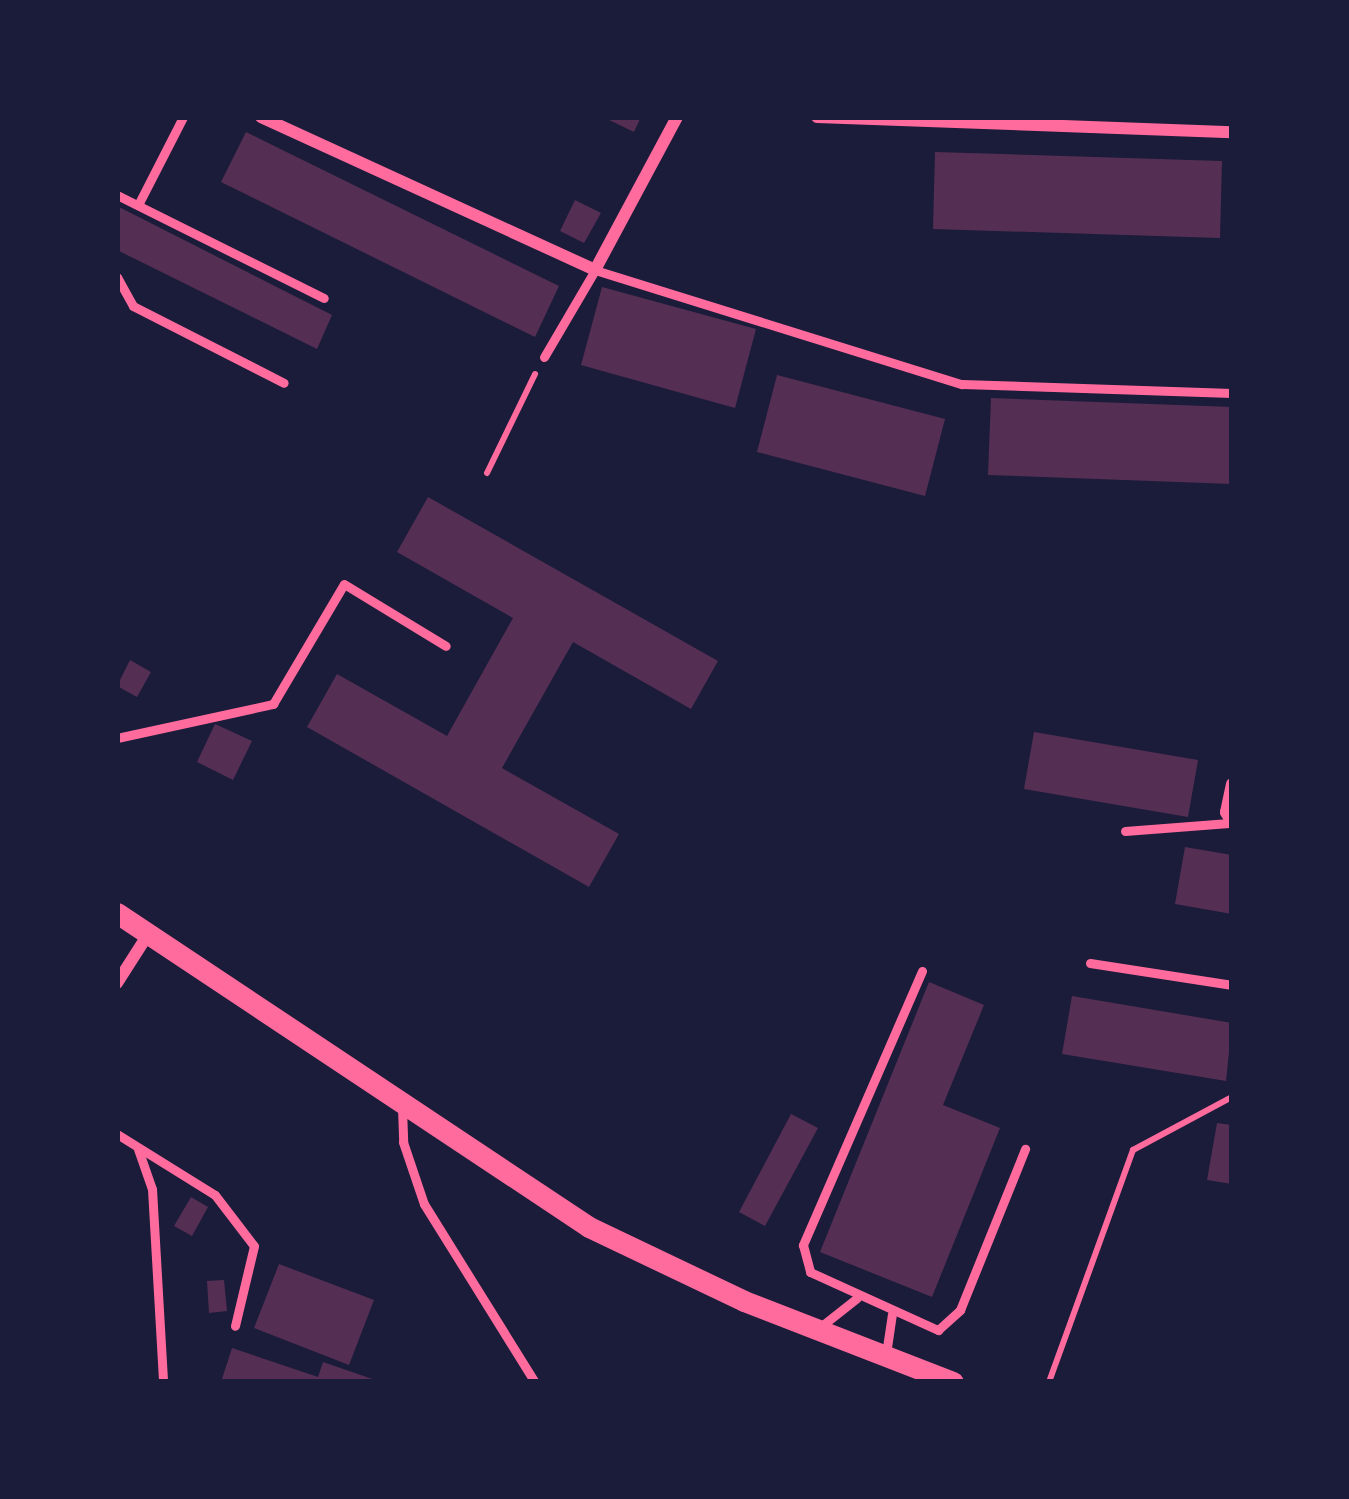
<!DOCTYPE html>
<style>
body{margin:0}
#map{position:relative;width:1349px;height:1499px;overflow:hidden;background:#1b1b3a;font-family:Manrope,sans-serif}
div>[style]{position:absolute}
.building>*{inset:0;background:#542f53}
.path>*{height:6px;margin:-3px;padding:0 3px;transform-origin:3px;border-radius:3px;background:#ff6b9d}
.service>*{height:9px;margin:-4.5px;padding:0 4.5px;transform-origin:4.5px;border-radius:4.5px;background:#ff6b9d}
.minor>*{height:12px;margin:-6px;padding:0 6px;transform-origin:6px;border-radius:6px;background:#ff6b9d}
.tertiary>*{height:21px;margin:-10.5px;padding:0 10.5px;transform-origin:10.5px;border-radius:10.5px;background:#ff6b9d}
span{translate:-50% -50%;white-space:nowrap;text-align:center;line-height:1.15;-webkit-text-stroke:12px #1b1b3a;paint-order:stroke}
.frame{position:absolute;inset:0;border:120px solid #1b1b3a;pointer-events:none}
</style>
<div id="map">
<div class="building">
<i style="clip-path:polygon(603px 117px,641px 117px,634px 132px)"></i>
<i style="clip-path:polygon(246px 132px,559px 286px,535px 337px,221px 182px)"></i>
<i style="clip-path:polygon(935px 152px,1222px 161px,1220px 238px,933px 229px)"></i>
<i style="clip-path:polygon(575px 200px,601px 213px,584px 243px,560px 231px)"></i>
<i style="clip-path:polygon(117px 206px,332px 315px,317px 349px,117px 250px)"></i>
<i style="clip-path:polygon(602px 287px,756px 329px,735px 408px,581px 365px)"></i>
<i style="clip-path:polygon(777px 375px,945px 419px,925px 496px,757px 452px)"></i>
<i style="clip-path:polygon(991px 398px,1232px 407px,1232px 484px,988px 475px)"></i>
<i style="clip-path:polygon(428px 497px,718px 661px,691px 709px,573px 642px,502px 768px,619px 834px,589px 887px,307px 727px,337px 674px,447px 736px,513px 618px,397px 552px)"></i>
<i style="clip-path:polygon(130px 660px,151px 672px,137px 697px,117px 686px)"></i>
<i style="clip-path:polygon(215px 724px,252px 741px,233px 780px,197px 762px)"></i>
<i style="clip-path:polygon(1034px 732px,1198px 760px,1188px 817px,1024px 789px)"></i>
<i style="clip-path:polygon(1185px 847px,1232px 855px,1232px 914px,1175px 904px)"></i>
<i style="clip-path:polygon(929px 982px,984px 1005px,943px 1105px,1000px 1128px,932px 1297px,820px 1252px)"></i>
<i style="clip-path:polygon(1072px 996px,1232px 1023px,1226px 1081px,1062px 1054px)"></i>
<i style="clip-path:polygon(791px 1114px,818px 1128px,765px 1226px,739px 1212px)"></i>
<i style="clip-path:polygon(1217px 1123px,1232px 1125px,1232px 1184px,1207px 1180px)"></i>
<i style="clip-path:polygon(191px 1197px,208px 1207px,192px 1236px,174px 1226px)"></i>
<i style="clip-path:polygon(279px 1264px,374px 1300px,349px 1365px,254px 1328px)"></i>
<i style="clip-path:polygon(224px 1280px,227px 1311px,209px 1313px,207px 1281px)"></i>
<i style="clip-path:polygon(232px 1348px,318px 1377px,323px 1362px,381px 1382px,221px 1382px)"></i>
</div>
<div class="path">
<i style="left:487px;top:473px;width:110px;rotate:-64.1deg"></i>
<i style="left:1049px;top:1382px;width:247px;rotate:-70.1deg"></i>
<i style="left:1133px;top:1150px;width:112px;rotate:-28.2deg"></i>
</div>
<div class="service">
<i style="left:117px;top:195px;width:231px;rotate:26.5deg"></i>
<i style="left:138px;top:205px;width:99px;rotate:-62.9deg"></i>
<i style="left:117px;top:277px;width:33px;rotate:61deg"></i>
<i style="left:133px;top:306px;width:169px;rotate:27deg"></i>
<i style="left:544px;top:357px;width:101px;rotate:-59.6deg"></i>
<i style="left:595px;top:270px;width:384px;rotate:17.3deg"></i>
<i style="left:962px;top:384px;width:270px;rotate:1.9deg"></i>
<i style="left:117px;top:738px;width:160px;rotate:-12.3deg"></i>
<i style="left:273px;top:704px;width:139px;rotate:-59.4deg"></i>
<i style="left:344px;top:584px;width:119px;rotate:31.3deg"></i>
<i style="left:1125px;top:831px;width:104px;rotate:-4.4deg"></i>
<i style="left:1090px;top:963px;width:144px;rotate:8.8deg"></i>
<i style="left:922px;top:971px;width:299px;rotate:113.5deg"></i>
<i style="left:803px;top:1245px;width:28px;rotate:75deg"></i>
<i style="left:810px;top:1272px;width:141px;rotate:24.4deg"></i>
<i style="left:938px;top:1330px;width:30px;rotate:-42deg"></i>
<i style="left:960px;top:1310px;width:174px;rotate:-68deg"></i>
<i style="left:402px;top:1107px;width:35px;rotate:88deg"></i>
<i style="left:403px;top:1142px;width:65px;rotate:71.3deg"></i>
<i style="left:424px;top:1204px;width:210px;rotate:58.1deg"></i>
<i style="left:117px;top:1134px;width:115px;rotate:31.9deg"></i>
<i style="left:215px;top:1195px;width:64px;rotate:52.6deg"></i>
<i style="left:254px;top:1246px;width:82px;rotate:103.4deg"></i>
<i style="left:138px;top:1149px;width:42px;rotate:70.7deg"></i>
<i style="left:152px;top:1189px;width:193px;rotate:86.7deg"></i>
<i style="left:819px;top:1328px;width:48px;rotate:-38.3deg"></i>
<i style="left:886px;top:1354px;width:40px;rotate:-81.5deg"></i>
</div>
<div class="minor">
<i style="left:261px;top:117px;width:367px;rotate:24.6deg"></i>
<i style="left:595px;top:270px;width:174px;rotate:-61.8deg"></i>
<i style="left:817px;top:117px;width:415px;rotate:2.1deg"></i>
<i style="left:1232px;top:784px;width:29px;rotate:102deg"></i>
<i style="left:1226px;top:812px;width:13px;rotate:61deg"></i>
<i style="left:117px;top:983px;width:59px;rotate:-57.4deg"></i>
</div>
<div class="tertiary">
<i style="left:117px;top:913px;width:567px;rotate:33.63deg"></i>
<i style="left:589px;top:1227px;width:172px;rotate:25.5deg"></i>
<i style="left:744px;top:1301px;width:224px;rotate:21.2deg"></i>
</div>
<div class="frame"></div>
</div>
